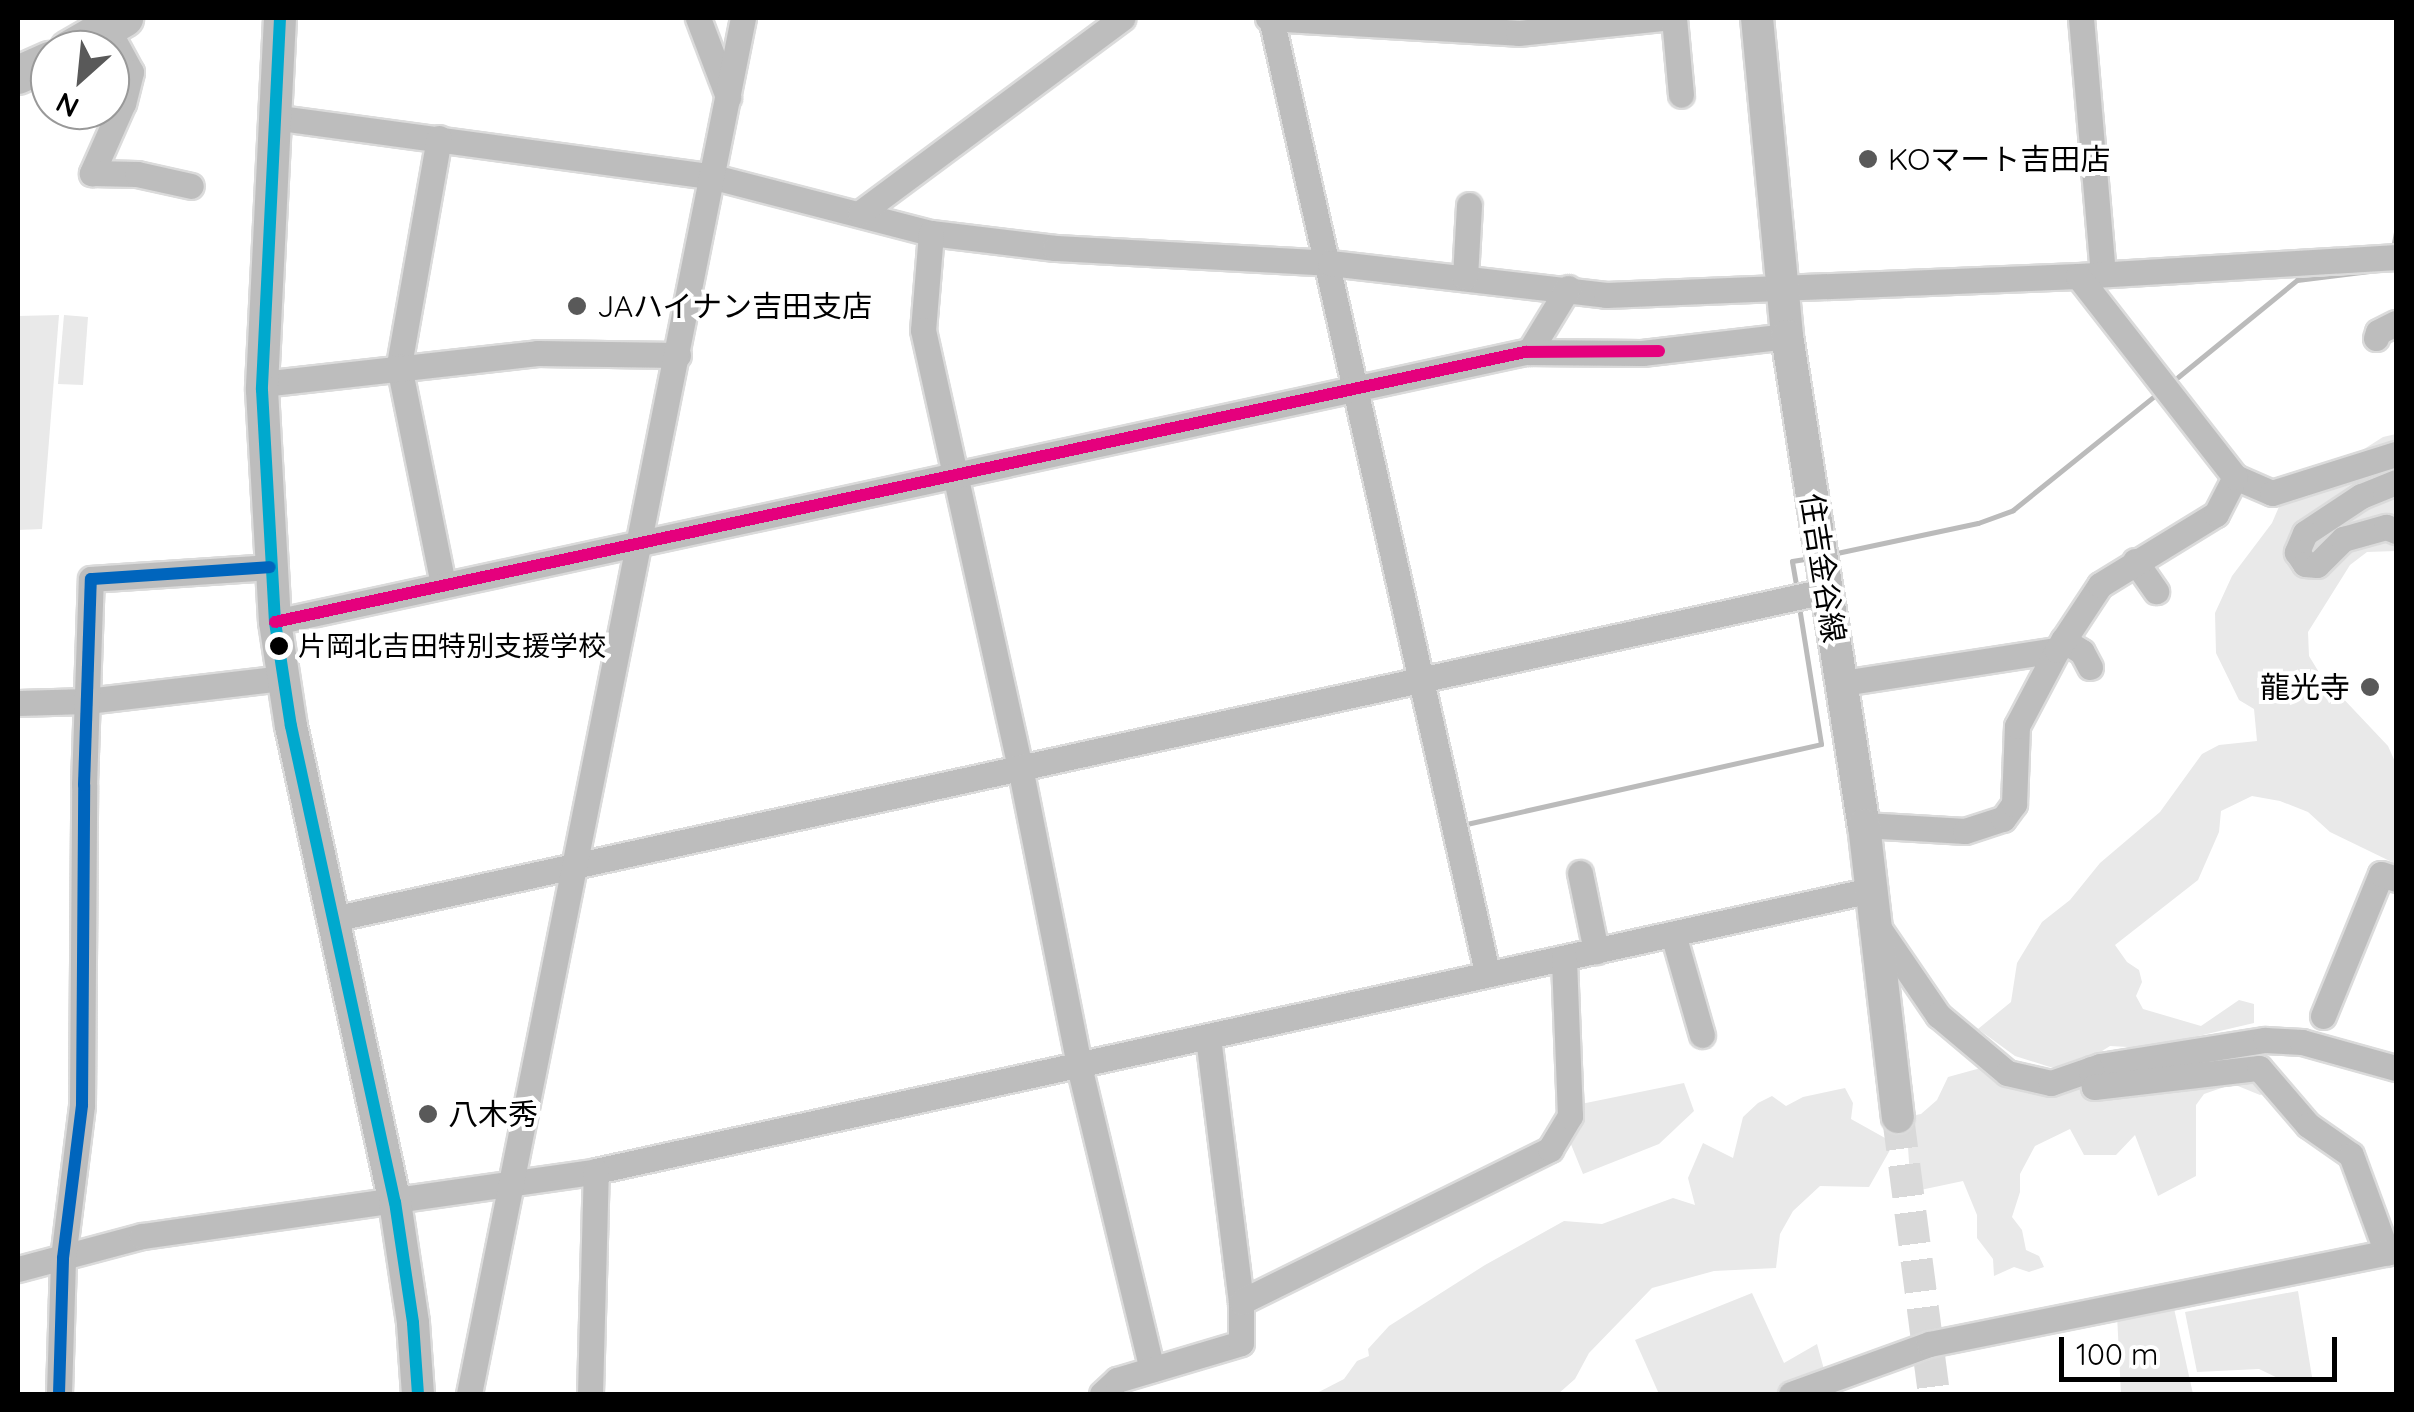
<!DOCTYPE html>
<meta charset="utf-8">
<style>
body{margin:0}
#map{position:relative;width:2414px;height:1412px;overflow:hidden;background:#fff;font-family:Quicksand,"Noto Sans JP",sans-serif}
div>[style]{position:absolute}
.green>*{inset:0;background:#e9e9e9}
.stream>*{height:5px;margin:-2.5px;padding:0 2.5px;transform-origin:2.5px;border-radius:2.5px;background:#bbb}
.major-tunnel>*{height:32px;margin-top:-16px;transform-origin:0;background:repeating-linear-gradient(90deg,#d9d9d9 0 32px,transparent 0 48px)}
.roads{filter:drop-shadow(2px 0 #dbdbdb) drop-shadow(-2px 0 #dbdbdb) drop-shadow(0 2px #dbdbdb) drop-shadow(0 -2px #dbdbdb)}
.minor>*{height:25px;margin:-12.5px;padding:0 12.5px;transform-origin:12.5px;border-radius:12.5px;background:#bdbdbd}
.major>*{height:32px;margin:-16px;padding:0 16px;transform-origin:16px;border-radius:16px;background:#bdbdbd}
.highway>*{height:38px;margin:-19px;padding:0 19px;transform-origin:19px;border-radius:19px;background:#bdbdbd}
.bus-1>*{height:12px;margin:-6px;padding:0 6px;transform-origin:6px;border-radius:6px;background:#00a9ce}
.bus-2>*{height:12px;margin:-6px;padding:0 6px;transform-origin:6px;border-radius:6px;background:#e5007d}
.bus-3>*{height:12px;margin:-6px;padding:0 6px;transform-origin:6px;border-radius:6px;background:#0065bd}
.dots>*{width:28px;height:28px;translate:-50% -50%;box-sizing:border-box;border:5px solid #fff;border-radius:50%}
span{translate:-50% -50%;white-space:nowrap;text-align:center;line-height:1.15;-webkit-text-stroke:8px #fff;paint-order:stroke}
.bus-label{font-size:28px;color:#000}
.left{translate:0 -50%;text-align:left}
.poi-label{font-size:30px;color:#000}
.right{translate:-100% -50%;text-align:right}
.street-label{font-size:30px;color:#000}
.frame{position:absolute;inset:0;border:20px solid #000;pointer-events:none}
.north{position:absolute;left:30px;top:30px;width:100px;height:100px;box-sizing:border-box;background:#fff;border:2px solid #999;border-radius:50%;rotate:207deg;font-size:28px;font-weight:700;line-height:40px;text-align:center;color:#000}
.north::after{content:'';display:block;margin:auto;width:35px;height:45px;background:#595959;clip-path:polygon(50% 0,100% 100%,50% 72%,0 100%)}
.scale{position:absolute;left:2059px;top:1337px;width:278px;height:45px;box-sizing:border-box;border:5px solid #000;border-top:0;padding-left:12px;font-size:30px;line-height:35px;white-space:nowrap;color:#000;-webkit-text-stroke:8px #fff;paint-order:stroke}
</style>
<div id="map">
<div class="green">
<i style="clip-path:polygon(59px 315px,42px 529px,18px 530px,18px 316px)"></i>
<i style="clip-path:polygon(64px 315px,88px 317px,83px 385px,58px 384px)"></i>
<i style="clip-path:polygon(2396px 434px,2396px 551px,2367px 552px,2350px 565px,2308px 632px,2309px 656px,2320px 674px,2388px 746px,2396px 764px,2396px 864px,2330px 832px,2308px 812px,2280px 801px,2252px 796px,2221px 811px,2219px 832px,2198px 880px,2115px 945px,2127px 962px,2139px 970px,2142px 982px,2136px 996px,2143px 1009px,2201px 1026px,2239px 1000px,2254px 1004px,2254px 1023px,2147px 1048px,2110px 1046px,2078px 1066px,2050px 1067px,2015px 1056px,1978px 1029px,2011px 1002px,2017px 963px,2042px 922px,2070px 900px,2100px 863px,2160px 812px,2202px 754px,2219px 745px,2257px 741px,2254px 709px,2239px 700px,2216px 653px,2215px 613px,2232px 576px,2272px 523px,2281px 502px,2383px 437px)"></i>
<i style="clip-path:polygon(1999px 1063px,2031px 1072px,2255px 1080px,2271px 1092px,2260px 1095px,2233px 1084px,2204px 1094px,2196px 1105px,2196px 1176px,2158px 1196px,2135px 1135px,2116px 1155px,2084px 1155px,2070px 1129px,2035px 1146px,2020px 1174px,2020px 1192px,2012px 1217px,2022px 1230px,2026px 1250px,2039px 1256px,2044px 1267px,2029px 1272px,2014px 1267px,1994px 1276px,1993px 1259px,1977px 1238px,1977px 1215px,1963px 1181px,1911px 1192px,1906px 1117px,1921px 1114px,1937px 1100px,1948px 1077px)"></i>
<i style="clip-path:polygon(1684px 1083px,1694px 1111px,1659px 1144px,1583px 1174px,1570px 1142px,1576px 1105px)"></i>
<i style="clip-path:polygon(1845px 1088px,1853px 1103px,1851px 1119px,1894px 1143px,1869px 1187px,1820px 1186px,1793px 1211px,1780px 1234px,1776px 1268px,1714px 1271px,1652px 1288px,1589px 1353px,1575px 1379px,1558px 1394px,1315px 1394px,1344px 1379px,1357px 1361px,1369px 1356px,1368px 1349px,1389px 1326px,1485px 1265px,1564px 1221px,1602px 1224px,1673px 1198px,1695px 1205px,1688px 1178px,1703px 1143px,1733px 1158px,1743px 1117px,1758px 1103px,1772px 1096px,1786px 1106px,1803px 1097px)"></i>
<i style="clip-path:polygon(2298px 1291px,2312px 1377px,2282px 1380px,2259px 1369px,2197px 1372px,2185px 1312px)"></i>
<i style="clip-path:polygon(1752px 1293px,1784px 1363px,1817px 1344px,1825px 1373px,1777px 1394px,1659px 1394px,1635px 1340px)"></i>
<i style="clip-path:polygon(2173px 1304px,2193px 1394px,2121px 1394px,2117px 1315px)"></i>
</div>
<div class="stream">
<i style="left:2393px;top:249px;width:17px;rotate:-80deg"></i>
<i style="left:2178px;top:377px;width:154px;rotate:-39.2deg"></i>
<i style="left:2297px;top:280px;width:83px;rotate:-7deg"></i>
<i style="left:1832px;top:554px;width:149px;rotate:-12deg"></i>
<i style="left:1978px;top:523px;width:37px;rotate:-20deg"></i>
<i style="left:2013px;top:510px;width:185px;rotate:-38.9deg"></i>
<i style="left:1797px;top:590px;width:29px;rotate:-100deg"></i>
<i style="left:1792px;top:561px;width:19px;rotate:-9deg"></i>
<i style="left:1462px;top:825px;width:368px;rotate:-12.7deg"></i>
<i style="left:1821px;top:744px;width:140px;rotate:-99.1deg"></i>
</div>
<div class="major-tunnel">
<i style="left:1898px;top:1117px;width:279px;rotate:82.6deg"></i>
</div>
<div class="roads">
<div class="minor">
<i style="left:698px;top:18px;width:85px;rotate:69.2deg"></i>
<i style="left:1268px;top:18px;width:250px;rotate:3.4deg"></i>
<i style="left:1518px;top:33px;width:145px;rotate:-5.9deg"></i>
<i style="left:1271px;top:18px;width:978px;rotate:77.24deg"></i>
<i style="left:1674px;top:18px;width:77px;rotate:84.8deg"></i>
<i style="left:2081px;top:18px;width:257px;rotate:85.1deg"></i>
<i style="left:107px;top:28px;width:50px;rotate:61.4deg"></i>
<i style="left:131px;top:72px;width:32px;rotate:104deg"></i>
<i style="left:123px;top:103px;width:77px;rotate:113.9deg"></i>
<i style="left:92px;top:173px;width:45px;rotate:1.3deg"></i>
<i style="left:137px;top:174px;width:55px;rotate:12.5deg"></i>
<i style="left:273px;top:117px;width:441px;rotate:7.7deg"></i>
<i style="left:710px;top:176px;width:228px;rotate:14.5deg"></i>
<i style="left:931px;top:233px;width:125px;rotate:6.9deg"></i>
<i style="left:1055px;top:248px;width:275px;rotate:3.1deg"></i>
<i style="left:1330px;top:263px;width:278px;rotate:6.6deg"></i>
<i style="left:1606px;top:295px;width:472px;rotate:-2.3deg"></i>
<i style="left:2078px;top:276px;width:319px;rotate:-3.4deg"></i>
<i style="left:439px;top:138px;width:231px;rotate:100deg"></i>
<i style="left:399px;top:366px;width:223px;rotate:78.6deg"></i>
<i style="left:860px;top:213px;width:327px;rotate:-36.6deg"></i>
<i style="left:931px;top:233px;width:97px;rotate:94.7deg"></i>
<i style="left:923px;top:330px;width:448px;rotate:77.5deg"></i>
<i style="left:1020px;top:767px;width:305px;rotate:78.8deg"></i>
<i style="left:1079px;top:1066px;width:312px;rotate:76.5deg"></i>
<i style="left:1465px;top:277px;width:72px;rotate:-86.8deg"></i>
<i style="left:2376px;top:338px;width:6px;rotate:-72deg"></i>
<i style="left:2378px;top:332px;width:20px;rotate:-27deg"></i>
<i style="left:1529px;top:352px;width:75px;rotate:-58.6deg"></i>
<i style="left:262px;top:384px;width:277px;rotate:-6.4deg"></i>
<i style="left:537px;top:353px;width:141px;rotate:0.8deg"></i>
<i style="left:2235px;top:477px;width:40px;rotate:23.4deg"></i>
<i style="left:2272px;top:493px;width:130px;rotate:-17.5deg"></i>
<i style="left:2396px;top:482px;width:38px;rotate:158deg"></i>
<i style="left:2361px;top:496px;width:67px;rotate:146.5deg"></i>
<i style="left:2305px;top:533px;width:21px;rotate:113deg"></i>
<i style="left:2297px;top:552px;width:14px;rotate:56deg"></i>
<i style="left:2305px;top:564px;width:12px;rotate:5deg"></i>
<i style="left:2317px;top:565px;width:37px;rotate:-45deg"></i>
<i style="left:2343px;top:539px;width:45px;rotate:-15.6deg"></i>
<i style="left:2386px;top:527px;width:11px;rotate:22deg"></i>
<i style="left:2135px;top:561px;width:37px;rotate:55deg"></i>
<i style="left:275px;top:622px;width:1279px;rotate:-12.19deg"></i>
<i style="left:1525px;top:352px;width:117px;rotate:0.5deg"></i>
<i style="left:1642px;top:353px;width:146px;rotate:-6.7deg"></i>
<i style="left:2063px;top:640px;width:22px;rotate:32deg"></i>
<i style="left:2082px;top:652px;width:17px;rotate:62deg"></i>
<i style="left:1843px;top:683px;width:217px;rotate:-8.8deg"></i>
<i style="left:18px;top:703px;width:69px;rotate:-1.7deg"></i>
<i style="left:87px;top:701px;width:198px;rotate:-6.7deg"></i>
<i style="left:1864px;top:825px;width:101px;rotate:3.4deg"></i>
<i style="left:1965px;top:831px;width:40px;rotate:-18deg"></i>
<i style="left:2003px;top:819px;width:19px;rotate:-54deg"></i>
<i style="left:2014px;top:804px;width:78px;rotate:-87.8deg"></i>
<i style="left:2017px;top:726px;width:86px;rotate:-62.2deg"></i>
<i style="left:2057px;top:650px;width:78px;rotate:-56.5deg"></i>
<i style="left:2100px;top:585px;width:136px;rotate:-31.5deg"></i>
<i style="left:2216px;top:514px;width:42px;rotate:-62.8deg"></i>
<i style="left:2235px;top:477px;width:255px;rotate:-128deg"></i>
<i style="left:1580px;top:873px;width:80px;rotate:78.4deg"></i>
<i style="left:333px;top:919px;width:1528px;rotate:-12.4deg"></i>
<i style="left:1878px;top:927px;width:107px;rotate:55.7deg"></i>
<i style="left:1938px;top:1015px;width:90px;rotate:40deg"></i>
<i style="left:2007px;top:1073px;width:45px;rotate:12.8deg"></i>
<i style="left:2051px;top:1083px;width:52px;rotate:-19.1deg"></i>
<i style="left:2100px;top:1066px;width:167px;rotate:-9deg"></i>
<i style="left:2265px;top:1040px;width:37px;rotate:3deg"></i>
<i style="left:2302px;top:1042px;width:98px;rotate:15.5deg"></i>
<i style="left:1673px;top:934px;width:105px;rotate:74deg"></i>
<i style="left:2323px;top:1016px;width:153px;rotate:-67.8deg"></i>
<i style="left:2381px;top:874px;width:16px;rotate:18deg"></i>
<i style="left:1208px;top:1037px;width:267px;rotate:82.9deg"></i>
<i style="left:2091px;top:1069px;width:18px;rotate:81deg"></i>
<i style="left:2094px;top:1087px;width:166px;rotate:-6.6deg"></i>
<i style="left:2259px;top:1068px;width:75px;rotate:49.3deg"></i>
<i style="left:2308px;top:1125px;width:52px;rotate:34.9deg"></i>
<i style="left:2351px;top:1155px;width:104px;rotate:69.8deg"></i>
<i style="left:18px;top:1269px;width:128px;rotate:-14.9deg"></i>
<i style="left:142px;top:1236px;width:459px;rotate:-8.1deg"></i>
<i style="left:596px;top:1171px;width:1306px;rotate:-12.43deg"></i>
<i style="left:59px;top:1394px;width:136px;rotate:-88.3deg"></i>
<i style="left:63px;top:1258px;width:154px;rotate:-82.9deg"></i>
<i style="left:82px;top:1105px;width:320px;rotate:-89.6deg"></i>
<i style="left:84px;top:785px;width:206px;rotate:-88.1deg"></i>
<i style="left:91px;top:579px;width:179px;rotate:-3.8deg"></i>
<i style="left:469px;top:1394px;width:1403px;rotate:-78.74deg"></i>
<i style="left:590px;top:1394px;width:223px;rotate:-88.5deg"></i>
<i style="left:1102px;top:1394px;width:21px;rotate:-43deg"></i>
<i style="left:1117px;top:1380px;width:129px;rotate:-16.6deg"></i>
<i style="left:1241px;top:1343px;width:41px;rotate:-90deg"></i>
<i style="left:1241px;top:1302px;width:345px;rotate:-26.3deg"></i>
<i style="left:1550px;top:1149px;width:39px;rotate:-59deg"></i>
<i style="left:1570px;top:1116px;width:158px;rotate:-92.2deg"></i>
<i style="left:1791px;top:1394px;width:147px;rotate:-19.9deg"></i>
<i style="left:1929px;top:1344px;width:476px;rotate:-11.3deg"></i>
</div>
<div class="major">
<i style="left:280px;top:18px;width:372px;rotate:92.8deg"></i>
<i style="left:262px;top:390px;width:232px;rotate:86.8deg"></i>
<i style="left:275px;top:622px;width:105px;rotate:81.3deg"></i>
<i style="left:291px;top:726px;width:487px;rotate:77.7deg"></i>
<i style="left:395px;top:1202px;width:122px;rotate:81.5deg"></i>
<i style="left:413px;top:1323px;width:71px;rotate:86deg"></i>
<i style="left:1757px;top:18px;width:319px;rotate:84.6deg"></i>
<i style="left:1787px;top:336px;width:495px;rotate:81.1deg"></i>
<i style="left:1864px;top:825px;width:294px;rotate:83.4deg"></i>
</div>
<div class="highway">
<i style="left:69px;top:50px;width:64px;rotate:-30.2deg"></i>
<i style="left:18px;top:75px;width:35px;rotate:-24deg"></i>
</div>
</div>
<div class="bus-1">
<i style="left:280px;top:18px;width:372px;rotate:92.8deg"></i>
<i style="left:262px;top:390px;width:232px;rotate:86.8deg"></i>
<i style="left:275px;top:622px;width:105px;rotate:81.3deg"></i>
<i style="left:291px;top:726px;width:487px;rotate:77.7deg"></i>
<i style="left:395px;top:1202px;width:122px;rotate:81.5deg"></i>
<i style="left:413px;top:1323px;width:71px;rotate:86deg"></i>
</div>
<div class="bus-2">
<i style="left:275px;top:622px;width:1279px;rotate:-12.19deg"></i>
<i style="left:1525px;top:352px;width:134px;rotate:-0.4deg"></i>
</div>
<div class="bus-3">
<i style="left:59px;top:1394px;width:136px;rotate:-88.3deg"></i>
<i style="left:63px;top:1258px;width:154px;rotate:-82.9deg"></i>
<i style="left:82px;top:1105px;width:320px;rotate:-89.6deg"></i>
<i style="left:84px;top:785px;width:206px;rotate:-88.1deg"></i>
<i style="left:91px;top:579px;width:179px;rotate:-3.8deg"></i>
</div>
<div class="dots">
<i style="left:1868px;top:159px;background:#595959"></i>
<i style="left:577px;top:306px;background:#595959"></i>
<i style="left:279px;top:646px;background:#000"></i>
<i style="left:2370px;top:687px;background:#595959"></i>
<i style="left:428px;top:1114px;background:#595959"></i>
</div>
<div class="bus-label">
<span class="left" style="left:298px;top:646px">片岡北吉田特別支援学校</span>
</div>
<div class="poi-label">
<span class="left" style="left:1888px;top:159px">KOマート吉田店</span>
<span class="left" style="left:597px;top:306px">JAハイナン吉田支店</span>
<span class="right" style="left:2350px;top:687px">龍光寺</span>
<span class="left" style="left:448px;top:1114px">八木秀</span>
</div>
<div class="street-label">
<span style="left:1823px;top:568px;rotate:81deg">住吉金谷線</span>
</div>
<div class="frame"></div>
<div class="north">N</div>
<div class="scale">100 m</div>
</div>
